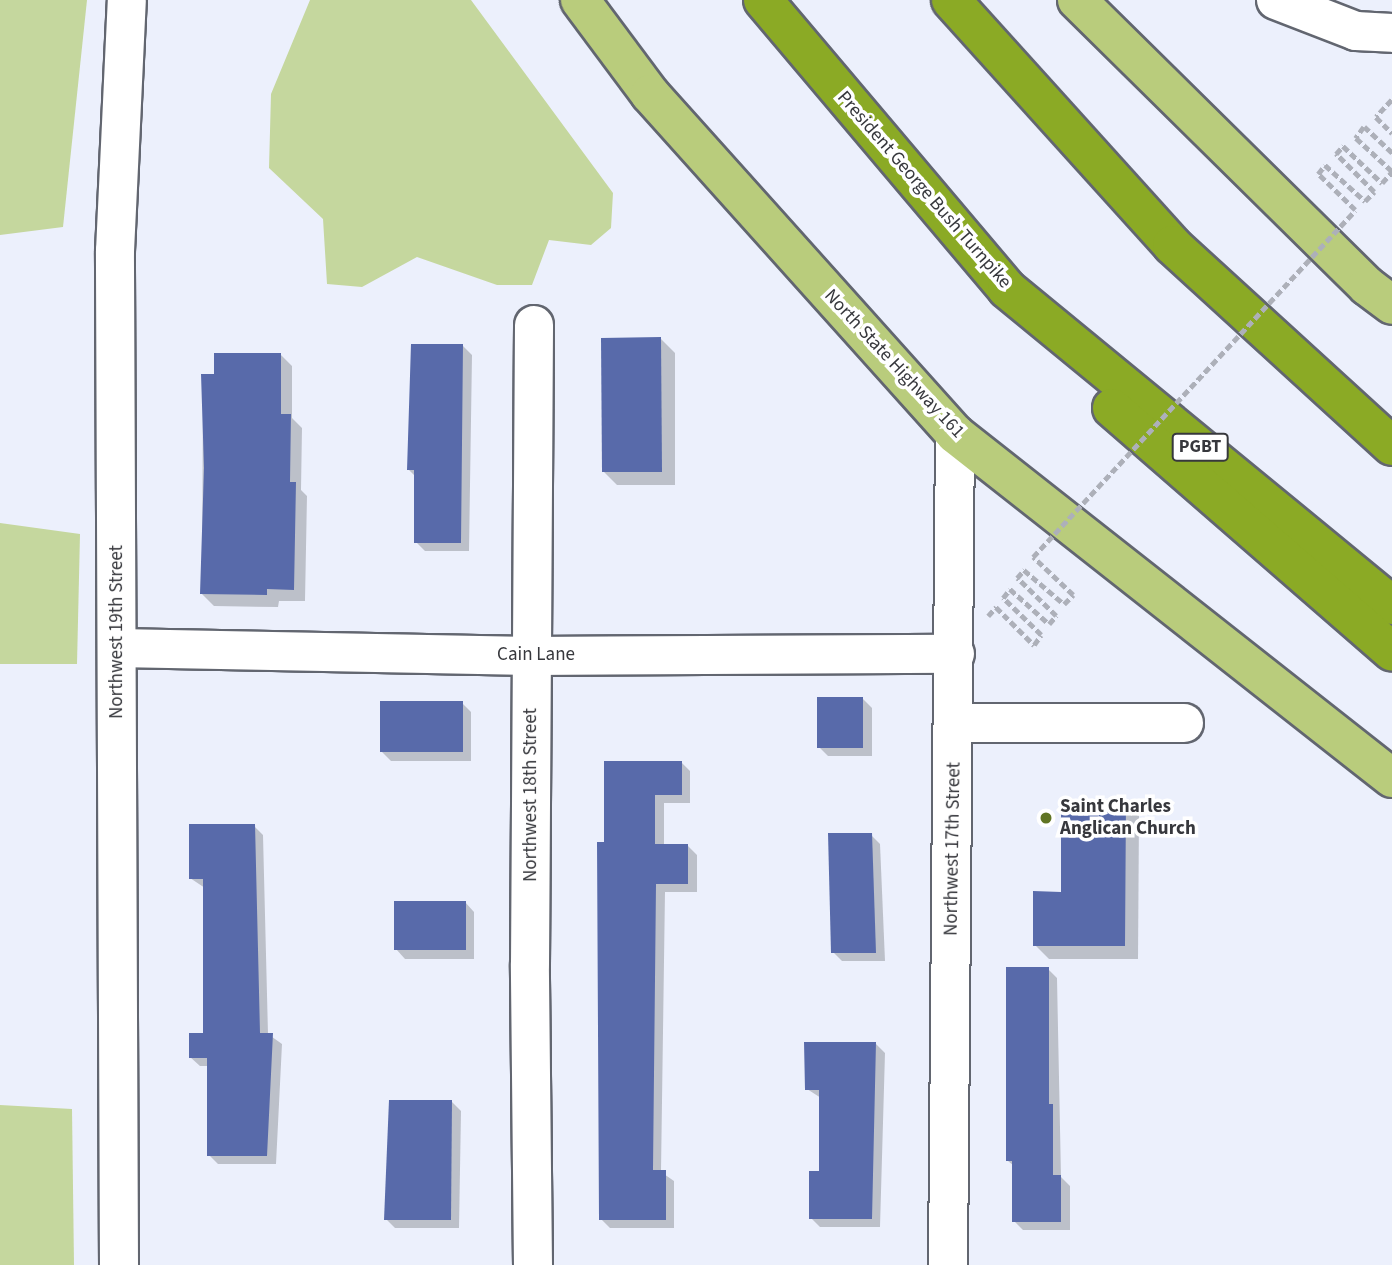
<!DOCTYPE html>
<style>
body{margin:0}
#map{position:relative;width:1392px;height:1265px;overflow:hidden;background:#ecf0fc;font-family:"Source Sans 3",sans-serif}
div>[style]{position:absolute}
.green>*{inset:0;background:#c5d79e}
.shadow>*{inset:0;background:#0003}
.building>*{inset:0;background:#586aaa}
.path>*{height:4.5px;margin-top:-2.25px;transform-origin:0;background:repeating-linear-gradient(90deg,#adb0b9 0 7px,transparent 0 10.5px)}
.roads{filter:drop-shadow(2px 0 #626670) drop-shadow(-2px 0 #626670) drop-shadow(0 2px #626670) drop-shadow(0 -2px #626670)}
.minor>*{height:38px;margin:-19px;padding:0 19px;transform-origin:19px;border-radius:19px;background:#fff}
.major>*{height:38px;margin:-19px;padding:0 19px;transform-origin:19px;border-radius:19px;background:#b9cc7c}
.highway>*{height:38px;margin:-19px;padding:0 19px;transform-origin:19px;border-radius:19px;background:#8baa25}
.path-bridge>*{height:4.5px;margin-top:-2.25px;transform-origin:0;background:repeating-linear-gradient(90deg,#adb0b9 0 7px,transparent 0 10.5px)}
.dots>*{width:19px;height:19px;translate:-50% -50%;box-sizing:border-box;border:4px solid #fff;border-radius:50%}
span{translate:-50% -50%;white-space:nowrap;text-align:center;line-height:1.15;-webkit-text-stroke:7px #fff;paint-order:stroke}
.shield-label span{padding:2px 5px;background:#fff;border:2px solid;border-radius:5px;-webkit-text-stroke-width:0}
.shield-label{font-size:18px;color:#37383d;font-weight:700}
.street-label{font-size:19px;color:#37383d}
.poi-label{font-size:19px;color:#37383d;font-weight:700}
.left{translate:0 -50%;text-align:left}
</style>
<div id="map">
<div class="green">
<i style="clip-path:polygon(0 0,87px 0,63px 227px,0 235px)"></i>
<i style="clip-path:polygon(310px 0,471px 0,613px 193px,611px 228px,591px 245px,549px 240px,532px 285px,497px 285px,417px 257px,362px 287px,327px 284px,323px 219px,269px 168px,271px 94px)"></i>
<i style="clip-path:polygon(0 523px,80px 534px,77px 664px,0 664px)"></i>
<i style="clip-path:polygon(0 1105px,72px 1109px,74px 1265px,0 1265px)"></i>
</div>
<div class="shadow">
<i style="clip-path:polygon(661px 339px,675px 353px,675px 485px,617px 485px,603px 471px)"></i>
<i style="clip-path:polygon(463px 346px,472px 355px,469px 551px,425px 551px,416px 542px,416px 477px,409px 470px)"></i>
<i style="clip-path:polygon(280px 354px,292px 366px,292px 418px,302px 428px,301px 490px,307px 496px,305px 601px,279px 601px,278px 607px,214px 606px,202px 594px,203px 376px,216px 376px)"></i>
<i style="clip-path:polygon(863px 699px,872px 708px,872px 756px,828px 756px,819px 747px)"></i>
<i style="clip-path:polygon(462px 703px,471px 712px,471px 761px,391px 761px,382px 752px)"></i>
<i style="clip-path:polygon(681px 762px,690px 771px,690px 803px,664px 803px,664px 846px,688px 846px,697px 855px,697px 892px,665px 892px,661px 1172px,674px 1181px,674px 1228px,610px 1228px,601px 1219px,606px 844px)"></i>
<i style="clip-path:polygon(1125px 801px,1139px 815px,1138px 959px,1049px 959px,1035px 945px,1063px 893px)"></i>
<i style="clip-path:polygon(254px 826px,263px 835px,268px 1034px,282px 1044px,276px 1164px,218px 1164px,209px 1155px,209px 1066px,200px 1066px,190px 1057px,205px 1034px,205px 888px,190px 878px)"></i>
<i style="clip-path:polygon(871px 835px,880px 844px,885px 961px,842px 961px,833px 952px)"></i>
<i style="clip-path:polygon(465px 902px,474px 912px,474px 959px,405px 959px,396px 949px)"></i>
<i style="clip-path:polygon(1048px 969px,1057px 978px,1061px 1177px,1070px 1186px,1070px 1230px,1023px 1230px,1014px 1221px,1014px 1166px,1008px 1161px)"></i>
<i style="clip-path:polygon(875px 1043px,885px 1053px,880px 1227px,820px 1227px,811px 1218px,821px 1173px,821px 1098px,807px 1089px)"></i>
<i style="clip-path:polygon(452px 1102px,461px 1111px,459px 1228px,395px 1228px,386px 1219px)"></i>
</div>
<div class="building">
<i style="clip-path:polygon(661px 337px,662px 472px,602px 472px,601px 338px)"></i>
<i style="clip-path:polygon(411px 344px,463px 344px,461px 543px,414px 543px,414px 470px,407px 470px)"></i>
<i style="clip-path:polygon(214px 353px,281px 353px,281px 414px,291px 414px,290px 482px,296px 482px,294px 590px,267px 589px,267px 595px,200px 594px,204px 468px,201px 374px,214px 374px)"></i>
<i style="clip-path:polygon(817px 697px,863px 697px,863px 748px,817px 748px)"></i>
<i style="clip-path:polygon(380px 701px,463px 701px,463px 752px,380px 752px)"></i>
<i style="clip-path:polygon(604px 761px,682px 761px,682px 795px,655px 795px,655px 844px,688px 844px,688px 884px,656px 884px,653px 1170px,666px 1170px,666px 1220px,599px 1220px,597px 842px,604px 842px)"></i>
<i style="clip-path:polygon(1061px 799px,1126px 799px,1125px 946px,1033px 946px,1033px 891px,1061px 892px)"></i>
<i style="clip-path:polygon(189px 824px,255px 824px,260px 1033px,273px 1033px,267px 1156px,207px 1156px,207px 1058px,189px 1058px,189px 1033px,203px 1033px,203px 879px,189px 879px)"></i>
<i style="clip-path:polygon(828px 833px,872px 833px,876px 953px,831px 953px)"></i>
<i style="clip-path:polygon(394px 901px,466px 901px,466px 950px,394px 950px)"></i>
<i style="clip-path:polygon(1006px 967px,1049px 967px,1049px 1104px,1053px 1104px,1053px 1175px,1061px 1175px,1061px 1222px,1012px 1222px,1012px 1161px,1006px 1161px)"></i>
<i style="clip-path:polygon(804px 1042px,876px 1042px,872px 1219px,809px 1219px,809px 1171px,819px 1171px,819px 1090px,805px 1090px)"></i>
<i style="clip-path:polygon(389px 1100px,452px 1100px,451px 1220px,384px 1220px)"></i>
</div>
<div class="path">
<i style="left:1392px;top:100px;width:23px;rotate:133deg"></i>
<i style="left:1376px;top:117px;width:23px;rotate:45deg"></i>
<i style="left:1392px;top:153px;width:38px;rotate:-137deg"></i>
<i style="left:1364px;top:127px;width:14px;rotate:126deg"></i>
<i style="left:1356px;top:138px;width:49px;rotate:42.5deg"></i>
<i style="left:1355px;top:210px;width:52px;rotate:-135.8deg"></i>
<i style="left:1318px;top:174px;width:11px;rotate:-52deg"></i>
<i style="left:1325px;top:165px;width:54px;rotate:42deg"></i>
<i style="left:1365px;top:201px;width:13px;rotate:-45deg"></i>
<i style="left:1374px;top:192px;width:54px;rotate:-135deg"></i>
<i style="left:1336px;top:154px;width:11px;rotate:-49deg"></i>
<i style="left:1343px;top:146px;width:54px;rotate:43.5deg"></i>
<i style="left:1382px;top:183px;width:15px;rotate:-48deg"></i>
<i style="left:988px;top:616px;width:12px;rotate:-48deg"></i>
<i style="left:996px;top:607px;width:54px;rotate:45deg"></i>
<i style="left:1034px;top:645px;width:12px;rotate:-55deg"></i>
<i style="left:1041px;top:635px;width:53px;rotate:-135.8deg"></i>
<i style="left:1003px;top:598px;width:11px;rotate:-52deg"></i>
<i style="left:1010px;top:589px;width:52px;rotate:41.9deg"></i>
<i style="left:1049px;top:624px;width:11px;rotate:-49deg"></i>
<i style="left:1056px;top:616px;width:54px;rotate:-135.7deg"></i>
<i style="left:1017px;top:578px;width:11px;rotate:-49deg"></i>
<i style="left:1024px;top:570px;width:52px;rotate:40.4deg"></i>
<i style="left:1064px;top:604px;width:13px;rotate:-45deg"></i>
<i style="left:1073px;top:595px;width:55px;rotate:-136.5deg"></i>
</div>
<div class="roads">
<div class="minor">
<i style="left:1276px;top:0;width:86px;rotate:21.2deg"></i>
<i style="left:1356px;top:31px;width:36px;rotate:3deg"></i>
<i style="left:117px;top:648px;width:414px;rotate:1.1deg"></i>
<i style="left:531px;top:656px;width:424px;rotate:-0.3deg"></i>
<i style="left:954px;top:723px;width:230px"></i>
<i style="left:119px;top:1265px;width:1014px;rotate:-90.23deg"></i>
<i style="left:115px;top:251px;width:251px;rotate:-87.3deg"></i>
<i style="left:533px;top:1265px;width:301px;rotate:-90.6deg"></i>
<i style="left:530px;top:964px;width:639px;rotate:-89.64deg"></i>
<i style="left:948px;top:1265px;width:831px;rotate:-89.52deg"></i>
</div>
<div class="major">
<i style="left:580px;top:0;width:117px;rotate:53.3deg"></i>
<i style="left:650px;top:94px;width:457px;rotate:48.1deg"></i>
<i style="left:955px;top:434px;width:556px;rotate:38.21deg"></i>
<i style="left:1077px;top:0;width:407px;rotate:44.6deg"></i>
<i style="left:1367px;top:286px;width:31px;rotate:37deg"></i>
</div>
<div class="highway">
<i style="left:763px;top:0;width:378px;rotate:49.8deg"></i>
<i style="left:1007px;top:289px;width:498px;rotate:39.4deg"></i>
<i style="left:951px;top:0;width:330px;rotate:47.9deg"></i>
<i style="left:1172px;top:245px;width:298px;rotate:42.4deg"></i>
<i style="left:1112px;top:408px;width:371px;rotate:41deg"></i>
</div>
</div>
<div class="path-bridge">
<i style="left:1033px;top:557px;width:473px;rotate:-47.1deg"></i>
</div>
<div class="dots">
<i style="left:1046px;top:818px;background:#607423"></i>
</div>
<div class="shield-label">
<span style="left:1200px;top:447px">PGBT</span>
</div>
<div class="street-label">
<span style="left:924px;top:190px;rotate:49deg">President George Bush Turnpike</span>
<span style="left:894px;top:364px;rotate:47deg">North State Highway 161</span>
<span style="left:117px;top:632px;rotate:-90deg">Northwest 19th Street</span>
<span style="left:536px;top:655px">Cain Lane</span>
<span style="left:531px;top:795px;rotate:-90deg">Northwest 18th Street</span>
<span style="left:953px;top:849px;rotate:-89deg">Northwest 17th Street</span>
</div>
<div class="poi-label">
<span class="left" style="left:1060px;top:818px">Saint Charles<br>Anglican Church</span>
</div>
</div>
